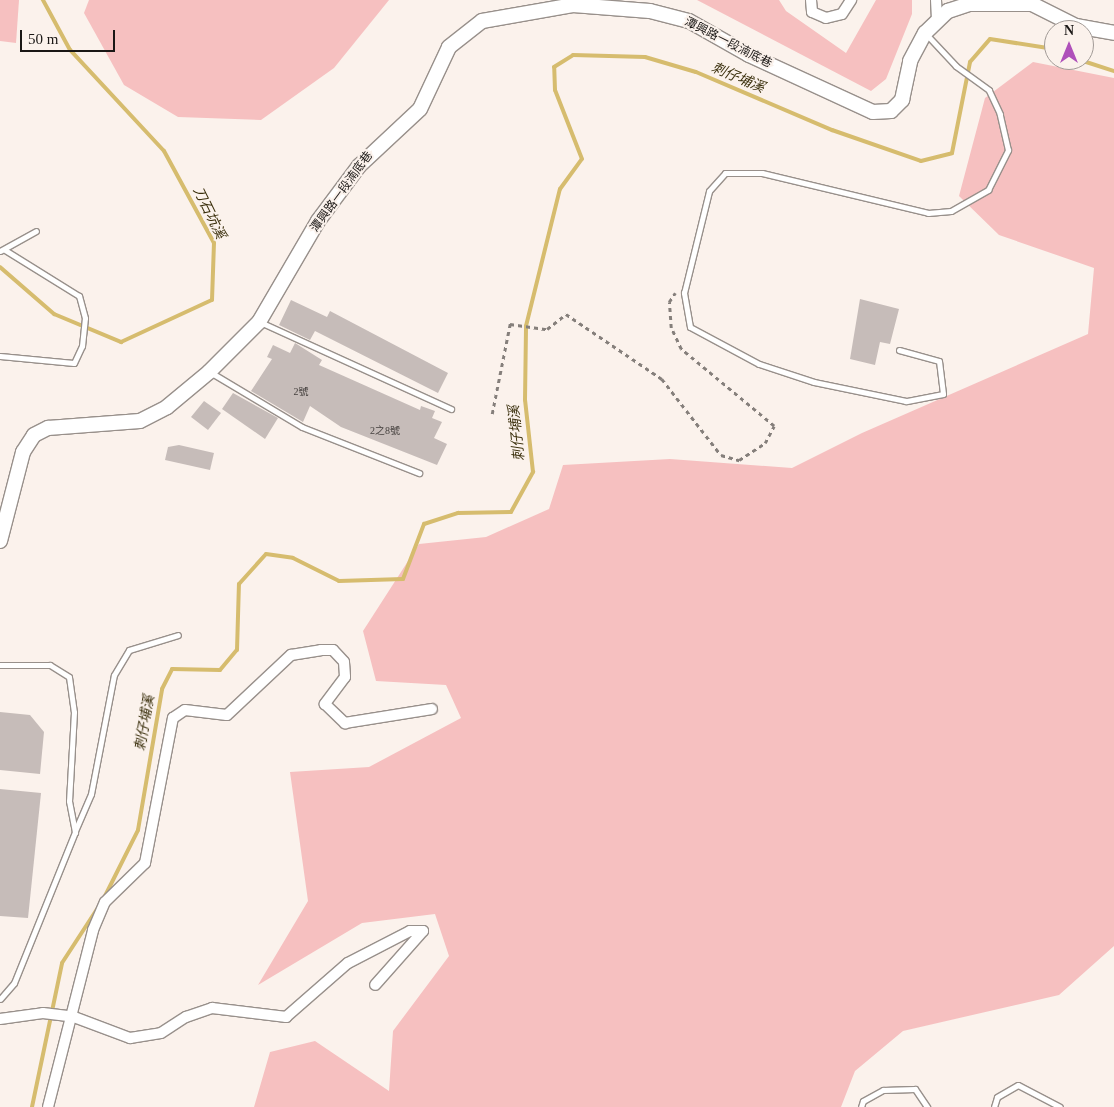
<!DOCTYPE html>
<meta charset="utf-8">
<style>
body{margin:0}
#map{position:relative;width:1114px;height:1107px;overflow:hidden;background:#fbf2ec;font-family:"Times New Roman","Noto Sans TC",serif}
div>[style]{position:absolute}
.green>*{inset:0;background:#f6c0c0}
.stream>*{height:4px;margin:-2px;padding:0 2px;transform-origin:2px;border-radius:2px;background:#d6bc6e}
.building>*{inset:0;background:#c6bcb9}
.path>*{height:2.5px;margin-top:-1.25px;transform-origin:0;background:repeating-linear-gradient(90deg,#857f7b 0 4px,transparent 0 8px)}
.roads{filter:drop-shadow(1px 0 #98908b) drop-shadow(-1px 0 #98908b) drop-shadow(0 1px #98908b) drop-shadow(0 -1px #98908b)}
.service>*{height:5px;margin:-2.5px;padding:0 2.5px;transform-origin:2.5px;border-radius:2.5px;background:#fff}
.minor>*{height:10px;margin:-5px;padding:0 5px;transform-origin:5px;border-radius:5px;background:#fff}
.tertiary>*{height:14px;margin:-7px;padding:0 7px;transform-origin:7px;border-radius:7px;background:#fff}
span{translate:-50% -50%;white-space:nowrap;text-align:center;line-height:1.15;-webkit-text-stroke:4px #fbf2ec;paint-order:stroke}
.number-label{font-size:10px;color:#45403e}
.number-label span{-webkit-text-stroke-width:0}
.street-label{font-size:12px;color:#1a1715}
.water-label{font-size:14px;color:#3a2f0c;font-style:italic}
.north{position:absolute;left:1044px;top:20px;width:50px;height:50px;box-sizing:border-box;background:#fbf2ec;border:1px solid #a19a96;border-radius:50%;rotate:0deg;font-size:14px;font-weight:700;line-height:20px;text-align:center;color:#1a1715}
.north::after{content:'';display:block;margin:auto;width:18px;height:22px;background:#af50ba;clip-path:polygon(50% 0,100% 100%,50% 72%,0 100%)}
.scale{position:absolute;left:20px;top:30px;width:95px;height:22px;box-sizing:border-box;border:2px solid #1a1715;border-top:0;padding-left:6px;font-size:15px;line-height:18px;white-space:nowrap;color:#1a1715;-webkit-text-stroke:4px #fbf2ec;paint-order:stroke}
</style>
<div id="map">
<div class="green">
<i style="clip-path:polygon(0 0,19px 0,16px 43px,0 41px)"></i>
<i style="clip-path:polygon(89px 0,389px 0,334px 68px,261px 120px,178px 117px,124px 85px,84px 13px)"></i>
<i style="clip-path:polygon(697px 0,779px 0,786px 11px,846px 53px,876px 0,912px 0,912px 14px,886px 79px,871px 91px)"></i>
<i style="clip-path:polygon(1033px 62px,1114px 78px,1114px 946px,1059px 995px,903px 1031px,855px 1071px,841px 1107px,254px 1107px,270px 1052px,315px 1041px,389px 1091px,393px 1031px,449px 956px,435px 914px,362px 923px,258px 985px,308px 901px,290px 772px,369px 767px,461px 718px,446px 685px,376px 681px,363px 631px,419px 544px,486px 537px,549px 509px,563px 465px,670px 459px,792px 468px,862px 433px,1088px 334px,1094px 268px,999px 235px,959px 196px,985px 98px)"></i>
</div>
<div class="stream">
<i style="left:1080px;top:60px;width:36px;rotate:18deg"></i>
<i style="left:0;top:267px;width:72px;rotate:41deg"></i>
<i style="left:54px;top:314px;width:73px;rotate:22.7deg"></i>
<i style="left:121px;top:342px;width:100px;rotate:-24.8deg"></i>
<i style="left:212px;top:300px;width:57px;rotate:-88deg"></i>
<i style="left:214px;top:243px;width:105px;rotate:-118.5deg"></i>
<i style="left:164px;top:151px;width:138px;rotate:-132.9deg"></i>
<i style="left:70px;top:50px;width:57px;rotate:-118.4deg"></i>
<i style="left:104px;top:898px;width:76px;rotate:-63.4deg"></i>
<i style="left:138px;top:830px;width:143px;rotate:-80.3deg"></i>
<i style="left:162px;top:689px;width:22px;rotate:-63deg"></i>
<i style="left:172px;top:669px;width:48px;rotate:1.2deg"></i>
<i style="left:220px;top:670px;width:26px;rotate:-50deg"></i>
<i style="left:237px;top:650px;width:66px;rotate:-88.3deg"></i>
<i style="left:239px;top:584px;width:40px;rotate:-48deg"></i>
<i style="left:266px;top:554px;width:27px;rotate:8deg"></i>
<i style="left:293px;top:558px;width:51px;rotate:26.6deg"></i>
<i style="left:339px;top:581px;width:64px;rotate:-1.8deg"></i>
<i style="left:403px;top:579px;width:59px;rotate:-69.1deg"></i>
<i style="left:424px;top:524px;width:36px;rotate:-18deg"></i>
<i style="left:458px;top:513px;width:53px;rotate:-1.1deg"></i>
<i style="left:511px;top:512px;width:46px;rotate:-61.2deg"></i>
<i style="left:533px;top:472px;width:72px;rotate:-96.3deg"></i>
<i style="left:525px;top:400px;width:74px;rotate:-89.2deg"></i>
<i style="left:526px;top:326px;width:141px;rotate:-76.1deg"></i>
<i style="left:560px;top:189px;width:37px;rotate:-54deg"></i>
<i style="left:582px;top:159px;width:74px;rotate:-111.4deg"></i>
<i style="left:555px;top:90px;width:23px;rotate:-92deg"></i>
<i style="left:554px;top:67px;width:22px;rotate:-32deg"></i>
<i style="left:573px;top:55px;width:72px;rotate:1.6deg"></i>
<i style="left:645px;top:57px;width:53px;rotate:16.4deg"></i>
<i style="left:696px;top:72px;width:148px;rotate:23.1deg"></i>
<i style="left:832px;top:130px;width:94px;rotate:19.2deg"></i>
<i style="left:921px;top:161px;width:32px;rotate:-14deg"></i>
<i style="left:952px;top:153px;width:93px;rotate:-78.8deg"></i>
<i style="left:970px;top:62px;width:30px;rotate:-49deg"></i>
<i style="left:990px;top:39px;width:65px;rotate:8.9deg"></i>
<i style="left:32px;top:1107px;width:147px;rotate:-78.2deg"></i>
<i style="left:62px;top:963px;width:68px;rotate:-57deg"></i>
</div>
<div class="building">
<i style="clip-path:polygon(860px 299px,899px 309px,890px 344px,880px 342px,875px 365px,850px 359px)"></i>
<i style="clip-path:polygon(291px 300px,327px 317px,330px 311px,448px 373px,438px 393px,315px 331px,310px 340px,279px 325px)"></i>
<i style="clip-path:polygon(295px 343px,322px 360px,319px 365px,420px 410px,421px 406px,435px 411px,432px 418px,442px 422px,434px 438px,447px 444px,437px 465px,341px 427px,310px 406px,303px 422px,251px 391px,272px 359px,267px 357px,273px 345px,290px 353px)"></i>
<i style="clip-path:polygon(233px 393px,278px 418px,265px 439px,222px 409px)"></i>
<i style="clip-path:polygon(204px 401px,221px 413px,208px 430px,191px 417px)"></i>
<i style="clip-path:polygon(179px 445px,214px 453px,210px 470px,165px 460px,168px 447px)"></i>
<i style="clip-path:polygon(0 712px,30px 715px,44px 732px,40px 774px,0 770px)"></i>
<i style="clip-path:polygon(0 789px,41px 793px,28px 918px,0 916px)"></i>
</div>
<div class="path">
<i style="left:492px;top:414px;width:92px;rotate:-78.7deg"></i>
<i style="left:510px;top:324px;width:37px;rotate:8deg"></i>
<i style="left:547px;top:329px;width:24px;rotate:-38deg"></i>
<i style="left:566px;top:314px;width:116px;rotate:34.1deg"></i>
<i style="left:662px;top:379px;width:96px;rotate:52.2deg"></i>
<i style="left:721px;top:455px;width:19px;rotate:16deg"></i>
<i style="left:739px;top:460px;width:31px;rotate:-33deg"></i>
<i style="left:765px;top:443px;width:19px;rotate:-62deg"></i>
<i style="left:774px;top:426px;width:121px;rotate:-140.4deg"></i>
<i style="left:681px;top:349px;width:23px;rotate:-115deg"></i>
<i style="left:671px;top:328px;width:26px;rotate:-94deg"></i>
<i style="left:669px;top:302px;width:11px;rotate:-56deg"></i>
</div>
<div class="roads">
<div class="service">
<i style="left:0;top:251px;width:41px;rotate:-29.1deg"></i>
<i style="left:260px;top:322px;width:210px;rotate:24.5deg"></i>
<i style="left:899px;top:350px;width:41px;rotate:15.4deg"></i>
<i style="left:939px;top:361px;width:33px;rotate:83deg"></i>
<i style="left:943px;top:394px;width:38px;rotate:169deg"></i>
<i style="left:906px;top:401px;width:94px;rotate:-168.3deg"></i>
<i style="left:814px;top:382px;width:58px;rotate:-161.9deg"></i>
<i style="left:759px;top:364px;width:78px;rotate:-151.8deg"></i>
<i style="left:690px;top:327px;width:35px;rotate:-100deg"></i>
<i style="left:684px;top:293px;width:105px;rotate:-76.2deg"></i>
<i style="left:709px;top:191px;width:24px;rotate:-48deg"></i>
<i style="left:725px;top:173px;width:37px"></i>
<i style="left:762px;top:173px;width:171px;rotate:13.5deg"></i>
<i style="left:928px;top:213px;width:23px;rotate:-5deg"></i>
<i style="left:951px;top:211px;width:43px;rotate:-29.6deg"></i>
<i style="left:988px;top:190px;width:45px;rotate:-63.4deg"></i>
<i style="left:1008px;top:150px;width:37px;rotate:-103deg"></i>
<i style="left:1000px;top:114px;width:26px;rotate:-115deg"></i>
<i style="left:989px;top:90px;width:41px;rotate:-144deg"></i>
<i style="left:956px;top:66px;width:42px;rotate:-133.1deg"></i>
<i style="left:0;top:356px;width:74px;rotate:5.4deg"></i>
<i style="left:74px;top:363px;width:19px;rotate:-65deg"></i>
<i style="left:82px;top:346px;width:28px;rotate:-84deg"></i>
<i style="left:85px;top:318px;width:23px;rotate:-105deg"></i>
<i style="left:79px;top:296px;width:87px;rotate:-148.1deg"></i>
<i style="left:210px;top:372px;width:107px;rotate:30.9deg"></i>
<i style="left:302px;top:427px;width:126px;rotate:21.5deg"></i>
<i style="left:0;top:665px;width:50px"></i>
<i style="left:50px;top:665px;width:22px;rotate:32deg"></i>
<i style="left:69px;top:677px;width:35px;rotate:82deg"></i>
<i style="left:74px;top:712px;width:89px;rotate:93.2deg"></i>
<i style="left:69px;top:801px;width:32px;rotate:79deg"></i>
<i style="left:75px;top:832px;width:163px;rotate:112deg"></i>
<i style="left:14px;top:983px;width:21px;rotate:131deg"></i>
<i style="left:75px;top:831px;width:40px;rotate:-66.6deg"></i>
<i style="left:91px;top:794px;width:121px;rotate:-79.1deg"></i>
<i style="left:114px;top:675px;width:29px;rotate:-59deg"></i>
<i style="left:129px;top:650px;width:51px;rotate:-17deg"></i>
<i style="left:861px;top:1107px;width:6px;rotate:-72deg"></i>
<i style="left:863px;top:1101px;width:23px;rotate:-29deg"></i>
<i style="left:883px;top:1090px;width:32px;rotate:-2deg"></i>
<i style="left:915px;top:1089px;width:22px;rotate:56deg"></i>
<i style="left:994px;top:1107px;width:10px;rotate:-73deg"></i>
<i style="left:997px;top:1097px;width:24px;rotate:-30deg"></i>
<i style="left:1018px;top:1085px;width:47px;rotate:27.6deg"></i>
</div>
<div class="minor">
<i style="left:811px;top:0;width:12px;rotate:85deg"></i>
<i style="left:812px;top:12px;width:15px;rotate:23deg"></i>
<i style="left:826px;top:18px;width:16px;rotate:-14deg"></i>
<i style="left:842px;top:14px;width:17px;rotate:-57deg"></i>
<i style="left:936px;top:0;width:21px;rotate:87deg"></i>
<i style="left:0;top:1019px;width:43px;rotate:-7.9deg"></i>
<i style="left:43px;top:1013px;width:31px;rotate:7deg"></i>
<i style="left:74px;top:1017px;width:60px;rotate:20.6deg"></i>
<i style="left:130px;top:1038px;width:31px;rotate:-9deg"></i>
<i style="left:161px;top:1033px;width:30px;rotate:-33deg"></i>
<i style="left:186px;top:1017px;width:28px;rotate:-19deg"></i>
<i style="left:212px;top:1008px;width:75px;rotate:6.9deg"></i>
<i style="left:286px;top:1017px;width:82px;rotate:-41.1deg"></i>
<i style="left:348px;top:963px;width:70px;rotate:-27.3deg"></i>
<i style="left:410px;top:931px;width:13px"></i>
<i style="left:423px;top:931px;width:72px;rotate:131.6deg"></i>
<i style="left:48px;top:1107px;width:183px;rotate:-75.7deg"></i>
<i style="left:93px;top:930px;width:30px;rotate:-67deg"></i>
<i style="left:105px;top:902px;width:56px;rotate:-44.3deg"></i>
<i style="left:145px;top:863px;width:148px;rotate:-79.1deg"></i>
<i style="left:173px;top:718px;width:14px;rotate:-34deg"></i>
<i style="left:185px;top:710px;width:42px;rotate:6.8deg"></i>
<i style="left:227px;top:715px;width:88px;rotate:-43.2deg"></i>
<i style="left:291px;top:655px;width:30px;rotate:-9deg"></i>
<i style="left:321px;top:650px;width:12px"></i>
<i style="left:333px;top:650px;width:16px;rotate:47deg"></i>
<i style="left:344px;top:662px;width:15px;rotate:86deg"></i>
<i style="left:345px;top:677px;width:34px;rotate:127deg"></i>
<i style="left:325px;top:704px;width:28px;rotate:44deg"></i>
<i style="left:345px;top:723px;width:88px;rotate:-9.1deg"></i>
</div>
<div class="tertiary">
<i style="left:0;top:541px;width:92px;rotate:-75.5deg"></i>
<i style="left:23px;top:452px;width:20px;rotate:-57deg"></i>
<i style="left:34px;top:435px;width:16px;rotate:-27deg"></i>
<i style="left:48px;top:428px;width:92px;rotate:-4.4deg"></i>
<i style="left:140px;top:421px;width:30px;rotate:-27deg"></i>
<i style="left:167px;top:407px;width:55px;rotate:-39.8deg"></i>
<i style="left:209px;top:372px;width:71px;rotate:-45deg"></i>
<i style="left:259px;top:322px;width:117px;rotate:-59.7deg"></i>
<i style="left:318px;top:221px;width:69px;rotate:-53.3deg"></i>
<i style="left:359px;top:166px;width:83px;rotate:-43.1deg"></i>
<i style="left:420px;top:109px;width:68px;rotate:-64.9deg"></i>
<i style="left:449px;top:47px;width:42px;rotate:-38.2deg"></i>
<i style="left:482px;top:21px;width:92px;rotate:-10deg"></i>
<i style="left:573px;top:5px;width:77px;rotate:4.5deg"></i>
<i style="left:650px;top:11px;width:40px;rotate:14.4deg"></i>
<i style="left:689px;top:21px;width:69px;rotate:29.5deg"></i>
<i style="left:749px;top:55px;width:136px;rotate:24.7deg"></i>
<i style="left:873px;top:112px;width:18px;rotate:-3deg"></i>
<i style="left:891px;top:111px;width:16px;rotate:-45deg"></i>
<i style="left:902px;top:100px;width:40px;rotate:-78deg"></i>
<i style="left:910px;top:61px;width:32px;rotate:-62deg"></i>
<i style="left:925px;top:33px;width:32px;rotate:-44deg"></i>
<i style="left:948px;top:11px;width:22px;rotate:-18deg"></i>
<i style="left:969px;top:4px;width:63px"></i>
<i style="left:1032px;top:4px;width:49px;rotate:26.6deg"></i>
<i style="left:1076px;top:26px;width:39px;rotate:10deg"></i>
</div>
</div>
<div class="number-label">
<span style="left:301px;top:392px">2號</span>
<span style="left:385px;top:431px">2之8號</span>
</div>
<div class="street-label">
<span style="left:728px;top:43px;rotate:27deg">潭興路一段湳底巷</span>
<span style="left:342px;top:192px;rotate:-54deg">潭興路一段湳底巷</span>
</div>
<div class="water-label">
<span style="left:738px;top:78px;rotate:23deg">刺仔埔溪</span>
<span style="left:209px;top:213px;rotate:64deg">刀石坑溪</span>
<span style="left:517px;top:433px;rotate:-96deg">刺仔埔溪</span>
<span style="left:145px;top:723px;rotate:-80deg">刺仔埔溪</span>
</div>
<div class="north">N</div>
<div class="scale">50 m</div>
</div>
